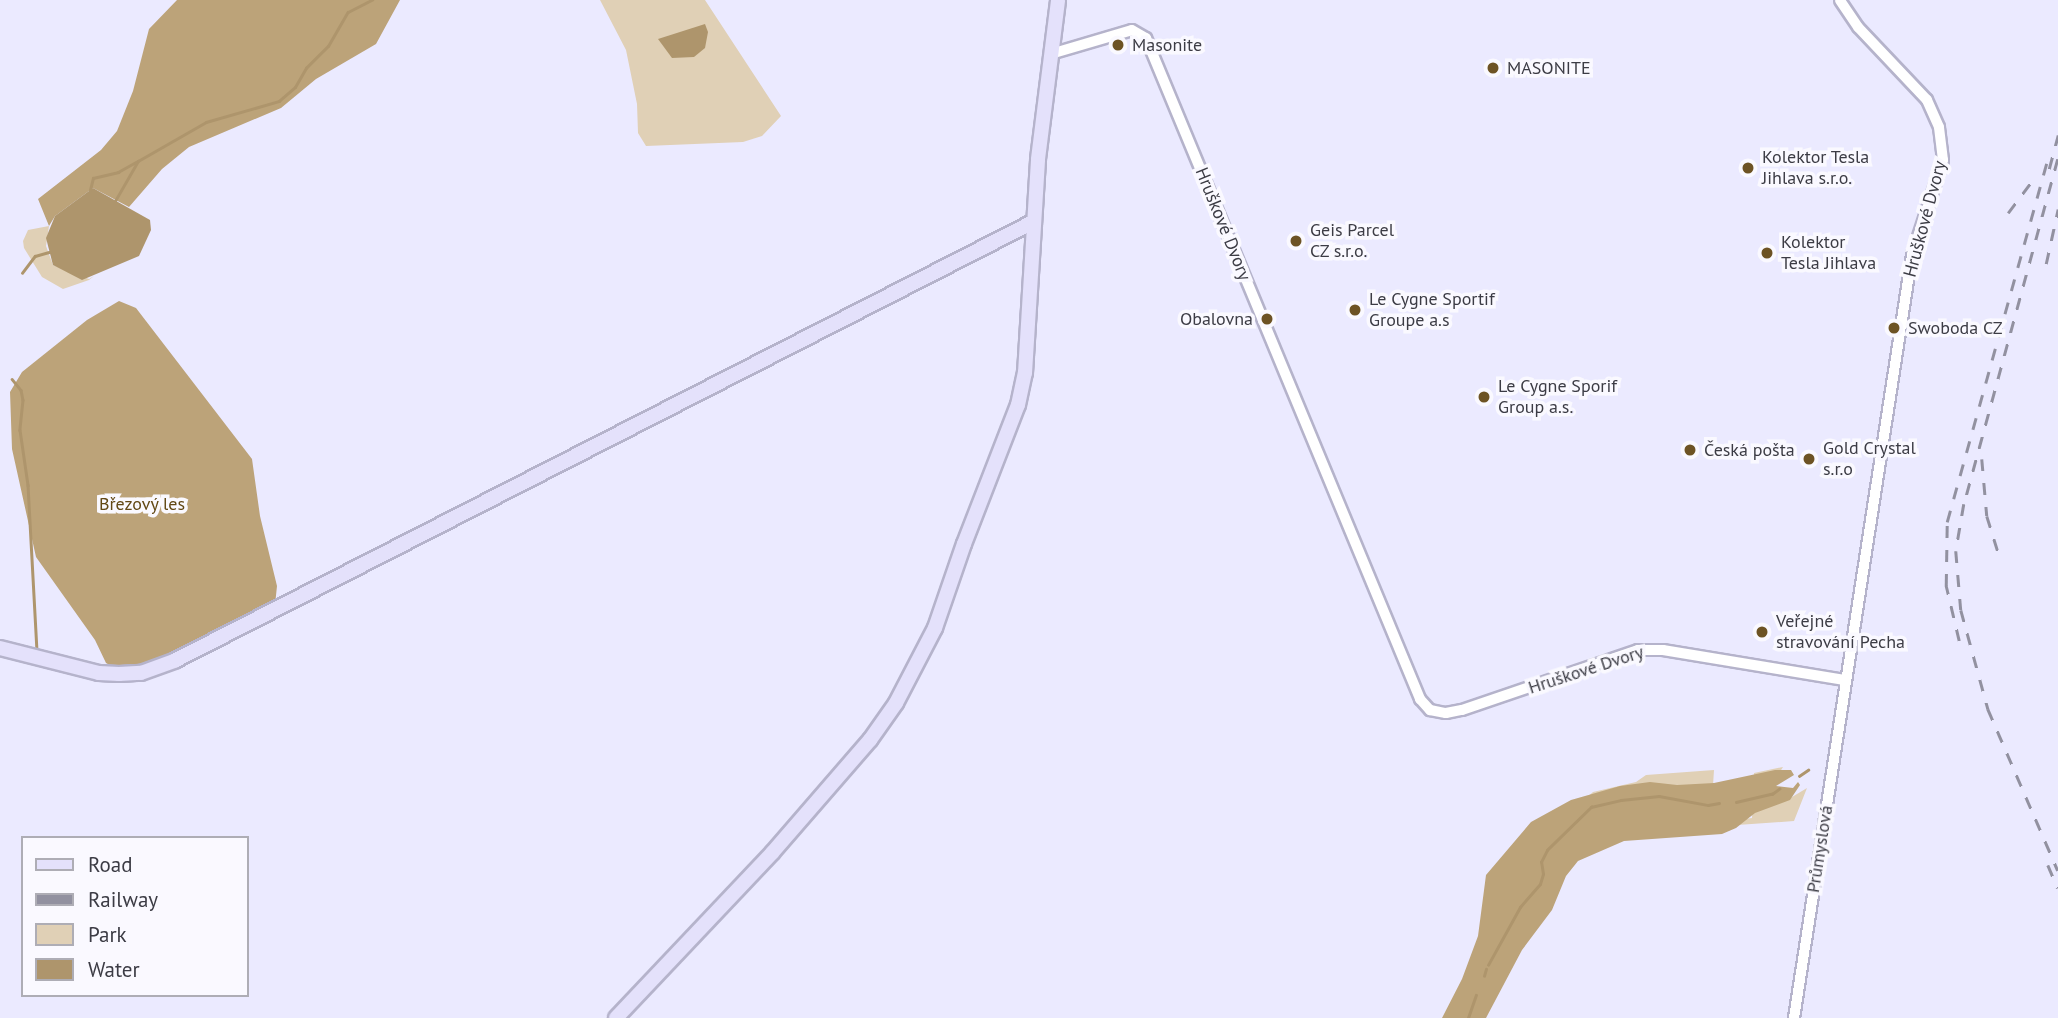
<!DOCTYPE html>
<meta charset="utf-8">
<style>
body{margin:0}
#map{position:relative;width:2058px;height:1018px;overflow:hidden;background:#ebeaff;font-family:"PT Sans",sans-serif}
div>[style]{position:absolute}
.green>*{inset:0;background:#e0d0b6}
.forest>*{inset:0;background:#bca379}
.water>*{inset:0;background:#ae956c}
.stream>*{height:2.5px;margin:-1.25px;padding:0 1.25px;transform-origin:1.25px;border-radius:1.25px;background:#ae956c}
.roads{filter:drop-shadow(2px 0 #b5b3cb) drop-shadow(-2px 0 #b5b3cb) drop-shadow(0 2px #b5b3cb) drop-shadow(0 -2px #b5b3cb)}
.street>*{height:10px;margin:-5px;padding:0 5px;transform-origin:5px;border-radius:5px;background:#fff}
.secondary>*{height:14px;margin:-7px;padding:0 7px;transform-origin:7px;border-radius:7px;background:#e4e1fb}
.rail>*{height:2.5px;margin-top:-1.25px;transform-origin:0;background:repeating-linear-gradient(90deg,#9291a0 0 12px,transparent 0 24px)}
.dots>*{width:19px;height:19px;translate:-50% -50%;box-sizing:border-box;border:4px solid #faf9ff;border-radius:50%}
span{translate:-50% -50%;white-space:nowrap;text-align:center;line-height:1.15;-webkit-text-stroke:7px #faf9ff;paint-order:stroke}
.poi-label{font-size:18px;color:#3c3c45}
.left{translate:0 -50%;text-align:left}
.right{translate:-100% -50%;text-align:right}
.street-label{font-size:18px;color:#3c3c45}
.park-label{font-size:18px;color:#624815}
.legend{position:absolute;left:21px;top:836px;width:228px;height:161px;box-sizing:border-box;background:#faf9ff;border:2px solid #aeadb5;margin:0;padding:9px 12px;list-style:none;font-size:21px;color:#3c3c45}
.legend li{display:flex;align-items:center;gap:14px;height:35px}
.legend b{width:35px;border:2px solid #aeadb5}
</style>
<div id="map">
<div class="green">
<i style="clip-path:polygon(600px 0,705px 0,781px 116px,762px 136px,743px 142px,646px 146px,638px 133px,637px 104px,626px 50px)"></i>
<i style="clip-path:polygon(49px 226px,46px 246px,53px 265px,89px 279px,94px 276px,89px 280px,63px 289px,42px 277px,24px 248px,23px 241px,28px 230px)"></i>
<i style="clip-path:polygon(1783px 767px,1773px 783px,1787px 800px,1807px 788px,1794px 821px,1723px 826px,1585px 799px,1593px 792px,1636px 782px,1646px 775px,1714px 770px,1712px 801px,1744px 819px,1752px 818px,1754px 773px)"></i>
</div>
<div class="forest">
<i style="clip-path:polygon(177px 0,400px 0,376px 44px,316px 79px,281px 108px,189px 147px,162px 169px,129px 207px,93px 188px,55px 216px,49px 226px,38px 199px,101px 150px,117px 131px,133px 91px,149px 29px)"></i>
<i style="clip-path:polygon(119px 301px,136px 308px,252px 459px,260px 516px,277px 586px,275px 605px,145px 669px,117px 669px,106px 663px,95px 640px,36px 557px,12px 449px,10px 392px,22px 372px,87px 320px)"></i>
<i style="clip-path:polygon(1775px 770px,1791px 770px,1794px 775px,1776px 786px,1793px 788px,1798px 782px,1800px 785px,1790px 800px,1755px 813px,1736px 828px,1722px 834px,1624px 841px,1578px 861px,1566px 876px,1552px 910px,1522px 950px,1486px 1018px,1442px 1018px,1462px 979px,1478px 936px,1486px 875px,1531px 822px,1571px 800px,1620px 786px,1650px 782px,1677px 785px,1714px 783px)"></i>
</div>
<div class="water">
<i style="clip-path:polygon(705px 24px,708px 32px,705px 48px,694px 57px,672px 58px,658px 39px)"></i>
<i style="clip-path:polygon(93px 188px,150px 220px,151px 230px,139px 256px,82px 280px,53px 265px,46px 238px,55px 216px)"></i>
</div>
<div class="stream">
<i style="left:90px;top:190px;width:12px;rotate:-76deg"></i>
<i style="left:93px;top:178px;width:26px;rotate:-13deg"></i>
<i style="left:118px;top:172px;width:21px;rotate:-29deg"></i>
<i style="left:115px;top:201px;width:46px;rotate:-60.1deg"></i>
<i style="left:138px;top:161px;width:78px;rotate:-29.8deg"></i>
<i style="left:206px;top:122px;width:76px;rotate:-16deg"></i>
<i style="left:279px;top:101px;width:21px;rotate:-41deg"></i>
<i style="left:295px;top:87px;width:22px;rotate:-60deg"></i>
<i style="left:306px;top:68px;width:31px;rotate:-45deg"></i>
<i style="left:328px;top:46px;width:39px;rotate:-60deg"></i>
<i style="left:348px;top:12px;width:27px;rotate:-27deg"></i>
<i style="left:22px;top:273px;width:21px;rotate:-53deg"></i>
<i style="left:35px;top:256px;width:15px;rotate:-16deg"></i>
<i style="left:12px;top:379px;width:14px;rotate:51deg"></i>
<i style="left:21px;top:390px;width:10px;rotate:79deg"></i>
<i style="left:23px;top:400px;width:30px;rotate:96deg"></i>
<i style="left:20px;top:430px;width:56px;rotate:81.7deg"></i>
<i style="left:28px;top:485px;width:168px;rotate:86.9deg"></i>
<i style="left:1799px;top:776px;width:11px;rotate:-34deg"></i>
<i style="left:1736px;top:802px;width:37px;rotate:-13deg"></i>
<i style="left:1772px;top:794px;width:9px;rotate:-36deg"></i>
<i style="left:1488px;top:965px;width:66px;rotate:-61.1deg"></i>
<i style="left:1520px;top:907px;width:30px;rotate:-49deg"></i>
<i style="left:1540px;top:884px;width:10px;rotate:-73deg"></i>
<i style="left:1543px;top:874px;width:12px;rotate:-99deg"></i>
<i style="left:1541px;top:862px;width:13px;rotate:-63deg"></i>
<i style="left:1547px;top:850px;width:62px;rotate:-44.3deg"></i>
<i style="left:1591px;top:807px;width:31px;rotate:-13deg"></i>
<i style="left:1621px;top:800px;width:38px;rotate:-6deg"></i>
<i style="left:1659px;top:796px;width:50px;rotate:10.4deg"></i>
<i style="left:1708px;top:805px;width:11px;rotate:-10deg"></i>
<i style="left:1484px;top:976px;width:7px;rotate:-74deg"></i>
<i style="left:1468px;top:1018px;width:24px;rotate:-71deg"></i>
</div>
<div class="roads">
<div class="street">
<i style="left:1054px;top:53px;width:81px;rotate:-16.4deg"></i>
<i style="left:1132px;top:30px;width:16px;rotate:30deg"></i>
<i style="left:1146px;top:38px;width:716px;rotate:67.48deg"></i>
<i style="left:1420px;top:699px;width:15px;rotate:48deg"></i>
<i style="left:1430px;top:710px;width:16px;rotate:11deg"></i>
<i style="left:1446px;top:713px;width:16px;rotate:-11deg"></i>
<i style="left:1462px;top:710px;width:186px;rotate:-18.8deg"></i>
<i style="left:1638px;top:650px;width:25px"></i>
<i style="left:1663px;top:650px;width:184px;rotate:9.4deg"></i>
<i style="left:1794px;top:1018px;width:772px;rotate:-81.21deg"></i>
<i style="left:1912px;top:255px;width:100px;rotate:-71.9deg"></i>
<i style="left:1943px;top:160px;width:33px;rotate:-97deg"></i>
<i style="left:1939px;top:127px;width:30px;rotate:-114deg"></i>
<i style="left:1927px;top:100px;width:100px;rotate:-133.4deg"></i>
<i style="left:1858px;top:27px;width:32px;rotate:-124deg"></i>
</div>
<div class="secondary">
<i style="left:0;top:648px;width:102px;rotate:14.2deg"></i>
<i style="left:99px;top:673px;width:20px;rotate:3deg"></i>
<i style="left:119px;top:674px;width:22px;rotate:-3deg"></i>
<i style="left:141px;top:673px;width:37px;rotate:-20deg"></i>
<i style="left:176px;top:660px;width:962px;rotate:-27.07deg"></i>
<i style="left:616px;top:1018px;width:227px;rotate:-46.6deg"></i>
<i style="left:772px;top:853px;width:150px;rotate:-49.1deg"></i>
<i style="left:870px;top:740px;width:45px;rotate:-54.9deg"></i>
<i style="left:896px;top:703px;width:85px;rotate:-62.5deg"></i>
<i style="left:935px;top:628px;width:89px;rotate:-71deg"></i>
<i style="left:964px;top:544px;width:149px;rotate:-68.8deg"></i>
<i style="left:1018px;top:405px;width:33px;rotate:-78deg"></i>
<i style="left:1025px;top:373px;width:214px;rotate:-86.5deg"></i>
<i style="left:1038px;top:159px;width:160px;rotate:-82.8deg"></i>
</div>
</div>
<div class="rail">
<i style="left:2058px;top:159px;width:358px;rotate:105.2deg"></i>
<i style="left:1964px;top:504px;width:48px;rotate:99.7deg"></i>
<i style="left:1956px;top:551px;width:59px;rotate:85.2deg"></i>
<i style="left:1961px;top:610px;width:103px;rotate:74.7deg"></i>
<i style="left:1988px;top:709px;width:176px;rotate:66.6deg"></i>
<i style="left:2049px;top:169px;width:35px;rotate:-75deg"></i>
<i style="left:2008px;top:213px;width:45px;rotate:-53.1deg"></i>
<i style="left:2046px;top:264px;width:56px;rotate:-77.7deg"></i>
<i style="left:1982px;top:459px;width:57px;rotate:85deg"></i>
<i style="left:1987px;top:516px;width:44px;rotate:72.8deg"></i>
<i style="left:1959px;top:641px;width:57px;rotate:-103.3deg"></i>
<i style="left:1946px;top:586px;width:64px;rotate:-89.1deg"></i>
<i style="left:1947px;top:522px;width:379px;rotate:-74.5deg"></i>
<i style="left:2048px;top:865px;width:25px;rotate:67deg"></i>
</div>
<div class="dots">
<i style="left:1118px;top:45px;background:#6d5324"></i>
<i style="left:1493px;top:68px;background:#6d5324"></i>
<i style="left:1748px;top:168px;background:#6d5324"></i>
<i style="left:1296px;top:241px;background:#6d5324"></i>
<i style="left:1767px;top:253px;background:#6d5324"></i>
<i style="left:1355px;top:310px;background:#6d5324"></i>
<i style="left:1267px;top:319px;background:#6d5324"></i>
<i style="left:1894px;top:328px;background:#6d5324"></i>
<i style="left:1484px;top:397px;background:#6d5324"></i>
<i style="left:1690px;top:450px;background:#6d5324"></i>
<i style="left:1809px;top:459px;background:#6d5324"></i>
<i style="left:1762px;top:632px;background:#6d5324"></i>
</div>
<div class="poi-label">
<span class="left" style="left:1132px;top:45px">Masonite</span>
<span class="left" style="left:1507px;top:68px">MASONITE</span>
<span class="left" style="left:1762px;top:168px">Kolektor Tesla<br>Jihlava s.r.o.</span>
<span class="left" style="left:1310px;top:241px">Geis Parcel<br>CZ s.r.o.</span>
<span class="left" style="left:1781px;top:253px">Kolektor<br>Tesla Jihlava</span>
<span class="left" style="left:1369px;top:310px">Le Cygne Sportif<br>Groupe a.s</span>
<span class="right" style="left:1253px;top:319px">Obalovna</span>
<span class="left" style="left:1908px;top:328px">Swoboda CZ</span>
<span class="left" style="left:1498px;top:397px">Le Cygne Sporif<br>Group a.s.</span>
<span class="left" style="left:1823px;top:459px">Gold Crystal<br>s.r.o</span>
<span class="left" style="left:1704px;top:450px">Česká pošta</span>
<span class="left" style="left:1776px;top:632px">Veřejné<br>stravování Pecha</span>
</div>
<div class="street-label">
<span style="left:1925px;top:219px;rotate:-75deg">Hruškové Dvory</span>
<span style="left:1223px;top:224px;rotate:68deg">Hruškové Dvory</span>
<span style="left:1586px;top:670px;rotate:-18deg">Hruškové Dvory</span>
<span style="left:1820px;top:849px;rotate:-81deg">Průmyslová</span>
</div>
<div class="park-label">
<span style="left:142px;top:504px">Březový les</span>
</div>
<ul class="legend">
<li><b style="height:9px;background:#e4e1fb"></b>Road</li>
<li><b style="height:9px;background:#9291a0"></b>Railway</li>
<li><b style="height:19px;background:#e0d0b6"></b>Park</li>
<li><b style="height:19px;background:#ae956c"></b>Water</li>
</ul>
</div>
